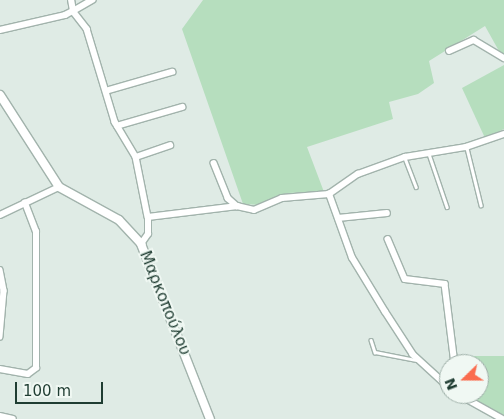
<!DOCTYPE html>
<meta charset="utf-8">
<style>
body{margin:0}
#map{position:relative;width:504px;height:419px;overflow:hidden;background:#dfebe5;font-family:"DejaVu Sans",sans-serif}
div>[style]{position:absolute}
.green>*{inset:0;background:#b6debe}
.roads{filter:drop-shadow(1px 0 #a2b3ac) drop-shadow(-1px 0 #a2b3ac) drop-shadow(0 1px #a2b3ac) drop-shadow(0 -1px #a2b3ac)}
.lane>*{height:2.5px;margin:-1.25px;padding:0 1.25px;transform-origin:1.25px;border-radius:1.25px;background:#fff}
.street>*{height:5.5px;margin:-2.75px;padding:0 2.75px;transform-origin:2.75px;border-radius:2.75px;background:#fff}
.secondary>*{height:8px;margin:-4px;padding:0 4px;transform-origin:4px;border-radius:4px;background:#fff}
span{translate:-50% -50%;white-space:nowrap;text-align:center;line-height:1.15;-webkit-text-stroke:4px #f0f8f3;paint-order:stroke}
.street-label{font-size:16px;color:#1f3d32}
.north{position:absolute;left:439px;top:354px;width:50px;height:50px;box-sizing:border-box;background:#f0f8f3;border:1px solid #9cada6;border-radius:50%;rotate:248deg;font-size:14px;font-weight:700;line-height:20px;text-align:center;color:#1f3d32}
.north::after{content:'';display:block;margin:auto;width:18px;height:22px;background:#fa6c4e;clip-path:polygon(50% 0,100% 100%,50% 72%,0 100%)}
.scale{position:absolute;left:15px;top:382px;width:88px;height:22px;box-sizing:border-box;border:2px solid #1f3d32;border-top:0;padding-left:6px;font-size:15px;line-height:18px;white-space:nowrap;color:#1f3d32;-webkit-text-stroke:4px #f0f8f3;paint-order:stroke}
</style>
<div id="map">
<div class="green">
<i style="clip-path:polygon(203px 0,504px 0,504px 60px,485px 26px,429px 61px,434px 83px,418px 94px,389px 102px,393px 119px,307px 147px,324px 192px,287px 193px,262px 205px,243px 204px,182px 29px)"></i>
<i style="clip-path:polygon(504px 65px,504px 129px,485px 138px,462px 88px)"></i>
<i style="clip-path:polygon(456px 356px,504px 356px,504px 417px,462px 394px,479px 394px,479px 364px,457px 364px)"></i>
</div>
<div class="roads">
<div class="lane">
<i style="left:467px;top:148px;width:59px;rotate:76.2deg"></i>
<i style="left:429px;top:154px;width:56px;rotate:71.2deg"></i>
<i style="left:405px;top:158px;width:31px;rotate:69deg"></i>
<i style="left:371px;top:340px;width:13px;rotate:72deg"></i>
<i style="left:375px;top:352px;width:42px;rotate:11deg"></i>
</div>
<div class="street">
<i style="left:75px;top:10px;width:20px;rotate:-30deg"></i>
<i style="left:73px;top:11px;width:23px;rotate:52deg"></i>
<i style="left:87px;top:29px;width:97px;rotate:73.2deg"></i>
<i style="left:115px;top:122px;width:41px;rotate:59deg"></i>
<i style="left:136px;top:157px;width:61px;rotate:78.7deg"></i>
<i style="left:0;top:30px;width:67px;rotate:-13deg"></i>
<i style="left:65px;top:15px;width:9px;rotate:-27deg"></i>
<i style="left:73px;top:11px;width:11px;rotate:-100deg"></i>
<i style="left:449px;top:51px;width:27px;rotate:-24deg"></i>
<i style="left:474px;top:40px;width:35px;rotate:31deg"></i>
<i style="left:106px;top:91px;width:69px;rotate:-16.1deg"></i>
<i style="left:117px;top:126px;width:68px;rotate:-16.3deg"></i>
<i style="left:136px;top:157px;width:36px;rotate:-19deg"></i>
<i style="left:214px;top:163px;width:38px;rotate:68deg"></i>
<i style="left:228px;top:198px;width:12px;rotate:42deg"></i>
<i style="left:0;top:215px;width:65px;rotate:-25.4deg"></i>
<i style="left:338px;top:218px;width:49px;rotate:-5.8deg"></i>
<i style="left:388px;top:239px;width:43px;rotate:67deg"></i>
<i style="left:405px;top:279px;width:40px;rotate:7.1deg"></i>
<i style="left:445px;top:284px;width:81px;rotate:82.9deg"></i>
<i style="left:141px;top:244px;width:12px;rotate:-55deg"></i>
<i style="left:148px;top:234px;width:17px;rotate:-90deg"></i>
<i style="left:148px;top:217px;width:90px;rotate:-7deg"></i>
<i style="left:237px;top:206px;width:17px;rotate:13deg"></i>
<i style="left:254px;top:210px;width:30px;rotate:-23deg"></i>
<i style="left:282px;top:198px;width:47px;rotate:-4.9deg"></i>
<i style="left:0;top:270px;width:21px;rotate:79deg"></i>
<i style="left:4px;top:291px;width:46px;rotate:95deg"></i>
<i style="left:0;top:369px;width:28px;rotate:10deg"></i>
<i style="left:28px;top:374px;width:10px;rotate:-37deg"></i>
<i style="left:36px;top:368px;width:136px;rotate:-90deg"></i>
<i style="left:36px;top:232px;width:31px;rotate:-111deg"></i>
<i style="left:449px;top:388px;width:49px;rotate:-137.5deg"></i>
<i style="left:413px;top:355px;width:51px;rotate:-123.1deg"></i>
<i style="left:385px;top:312px;width:63px;rotate:-121.4deg"></i>
<i style="left:352px;top:258px;width:68px;rotate:-109.8deg"></i>
<i style="left:329px;top:194px;width:35px;rotate:-35deg"></i>
<i style="left:358px;top:174px;width:50px;rotate:-19.9deg"></i>
<i style="left:405px;top:157px;width:62px;rotate:-9.3deg"></i>
<i style="left:466px;top:147px;width:40px;rotate:-18.9deg"></i>
<i style="left:458px;top:394px;width:51px;rotate:29.1deg"></i>
<i style="left:0;top:416px;width:13px;rotate:13deg"></i>
</div>
<div class="secondary">
<i style="left:0;top:95px;width:109px;rotate:57.3deg"></i>
<i style="left:59px;top:187px;width:68px;rotate:28.8deg"></i>
<i style="left:119px;top:220px;width:33px;rotate:47deg"></i>
<i style="left:141px;top:244px;width:188px;rotate:68.5deg"></i>
</div>
</div>
<div class="street-label">
<span style="left:165px;top:303px;rotate:68deg">Μαρκοπούλου</span>
</div>
<div class="north">N</div>
<div class="scale">100 m</div>
</div>
